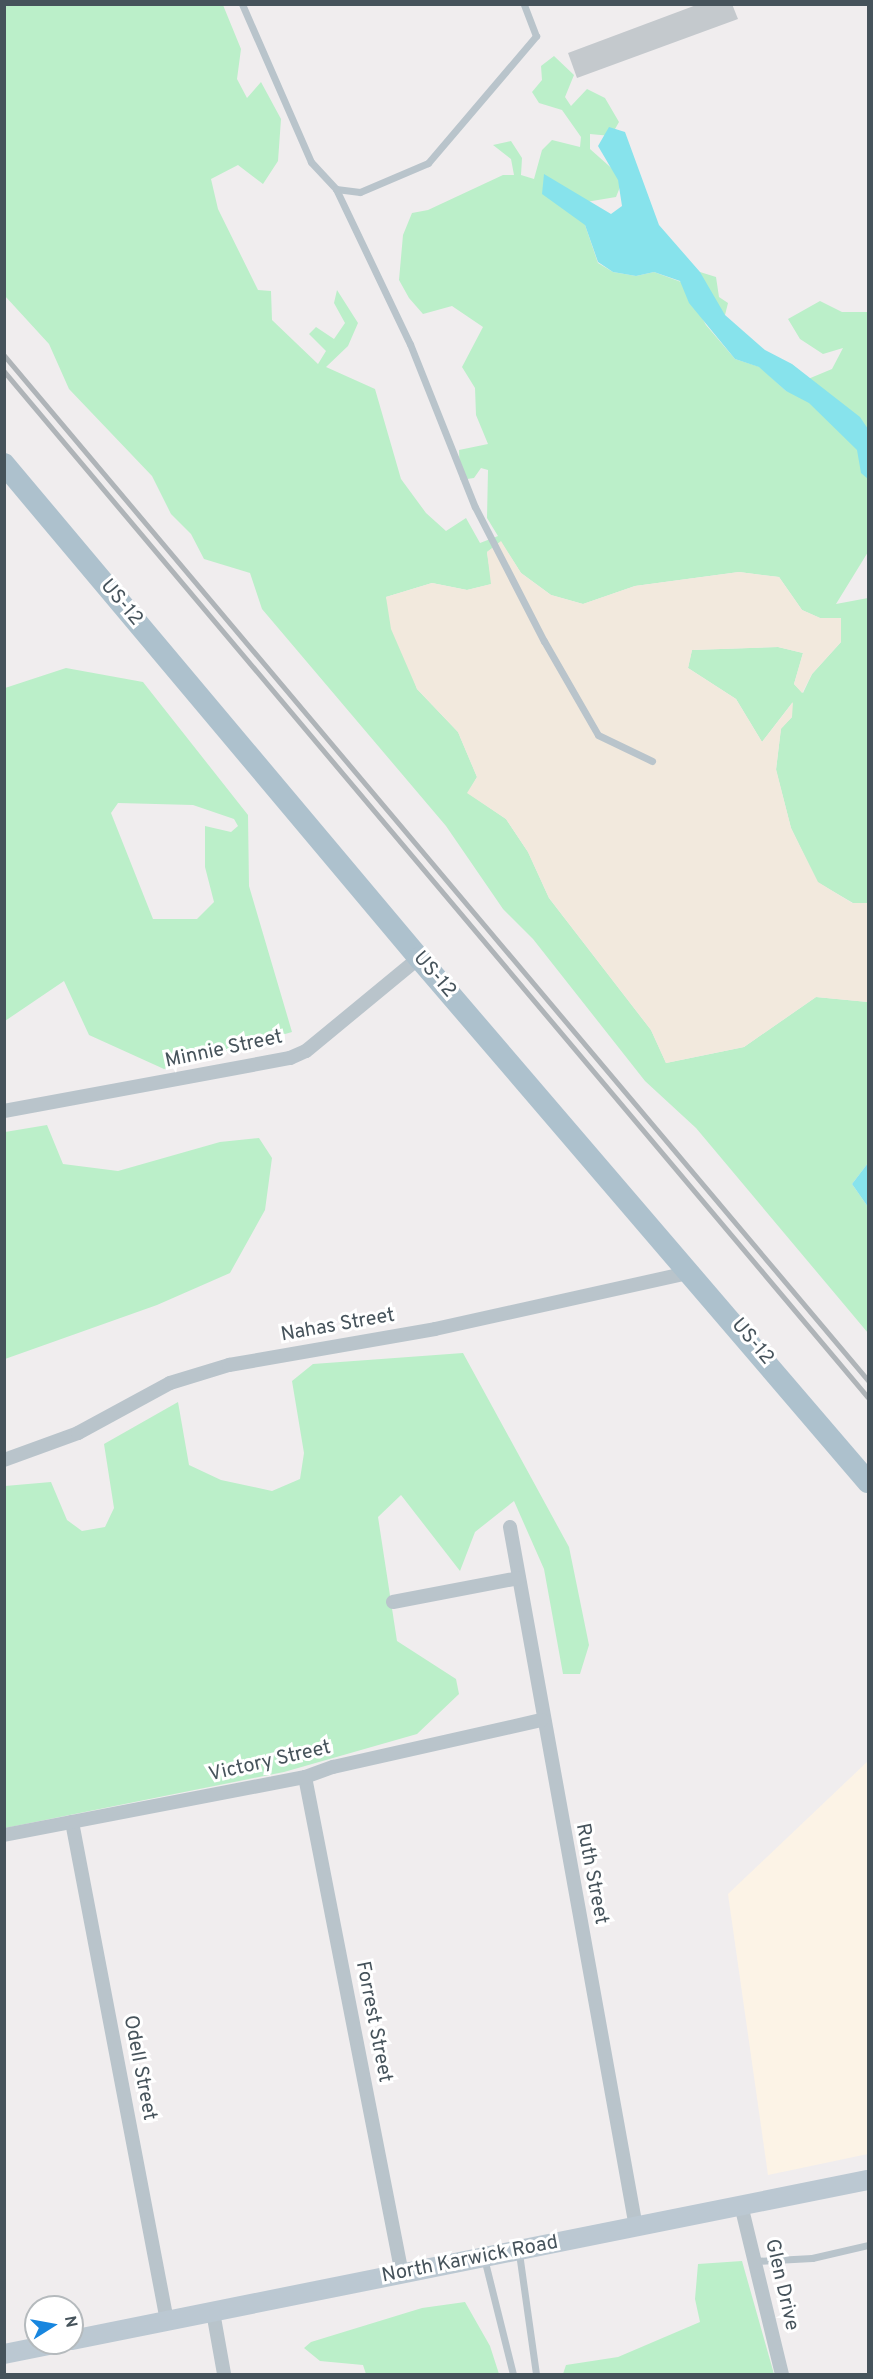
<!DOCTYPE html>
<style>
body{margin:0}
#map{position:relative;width:873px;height:2379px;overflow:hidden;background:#f0edee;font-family:Overpass,sans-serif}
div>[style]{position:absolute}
.commercial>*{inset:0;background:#fcf3e6}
.green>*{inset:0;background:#bbefc9}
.sand>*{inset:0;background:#f2e9dd}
.water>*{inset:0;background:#87e3ec}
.building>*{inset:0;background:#c4c9cd}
.lane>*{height:7px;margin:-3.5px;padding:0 3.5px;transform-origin:3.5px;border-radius:3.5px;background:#b9c4cb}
.street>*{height:14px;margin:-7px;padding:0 7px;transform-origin:7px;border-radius:7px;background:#b9c4cb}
.secondary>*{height:20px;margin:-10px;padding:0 10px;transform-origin:10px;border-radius:10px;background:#bbc8d2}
.primary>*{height:22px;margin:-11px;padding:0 11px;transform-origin:11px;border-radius:11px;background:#adc1cd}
.rail>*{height:4.5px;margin:-2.25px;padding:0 2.25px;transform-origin:2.25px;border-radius:2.25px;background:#afb4b8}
span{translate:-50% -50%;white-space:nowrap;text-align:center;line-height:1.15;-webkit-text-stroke:6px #fff;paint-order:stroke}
.street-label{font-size:20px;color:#46535b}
.frame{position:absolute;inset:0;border:6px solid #46535b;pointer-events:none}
.north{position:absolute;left:24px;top:2295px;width:60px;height:60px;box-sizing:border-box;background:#fff;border:2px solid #b5babd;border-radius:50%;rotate:79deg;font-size:16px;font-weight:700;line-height:24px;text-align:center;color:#46535b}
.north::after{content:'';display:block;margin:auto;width:21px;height:27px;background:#1886df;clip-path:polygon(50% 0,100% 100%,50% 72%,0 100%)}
</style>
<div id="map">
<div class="commercial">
<i style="clip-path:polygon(868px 1761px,868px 2154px,768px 2175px,728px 1894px)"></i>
</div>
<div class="green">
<i style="clip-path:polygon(4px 5px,223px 5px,241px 49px,237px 79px,247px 98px,261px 82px,281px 119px,278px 161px,263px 184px,238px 165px,211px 179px,218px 209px,258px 290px,271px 291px,272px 320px,318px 364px,326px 351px,309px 334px,316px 327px,334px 339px,345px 323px,334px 303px,337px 290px,358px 323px,348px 346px,326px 367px,375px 389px,401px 479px,426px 513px,446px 531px,466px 518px,480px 543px,498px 536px,487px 518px,488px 470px,481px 468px,474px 478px,460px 480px,459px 450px,488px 444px,476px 415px,475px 388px,462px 367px,483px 327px,452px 306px,423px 314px,409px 298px,399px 280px,403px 235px,412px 213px,428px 210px,503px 175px,514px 175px,511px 159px,493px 145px,511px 141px,522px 158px,521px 175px,534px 179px,542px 150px,552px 140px,580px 147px,581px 137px,562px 110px,539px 103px,532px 92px,542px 80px,541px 66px,554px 56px,574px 75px,565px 97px,571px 106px,587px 89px,605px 98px,619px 122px,611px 136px,590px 134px,590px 149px,617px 173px,620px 187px,616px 197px,586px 202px,585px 225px,598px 263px,613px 272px,636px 276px,654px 272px,692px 286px,700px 272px,716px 277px,719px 297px,728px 303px,725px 315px,696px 307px,706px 325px,735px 359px,760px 367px,786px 391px,821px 397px,792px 364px,808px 379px,832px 369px,843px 348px,823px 354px,800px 339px,788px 319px,820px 301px,842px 312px,868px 312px,868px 552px,836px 604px,868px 598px,868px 903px,853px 903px,817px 882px,791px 828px,776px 770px,781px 728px,792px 717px,792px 703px,762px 742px,736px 699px,688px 668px,692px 650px,778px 647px,803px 653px,794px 684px,803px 693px,812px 674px,841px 642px,841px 618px,820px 618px,802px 610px,779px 577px,739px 572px,635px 586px,583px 604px,551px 595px,521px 573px,501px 542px,487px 552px,492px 584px,467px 590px,432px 583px,386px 597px,417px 689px,458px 732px,477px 777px,468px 793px,506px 819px,528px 852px,549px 898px,651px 1030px,666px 1063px,744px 1047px,816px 997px,868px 1002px,868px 1163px,852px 1184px,868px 1207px,868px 1333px,696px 1128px,645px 1081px,533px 939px,503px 909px,446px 826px,262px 609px,250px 573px,204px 559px,191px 534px,171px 514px,152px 476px,69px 389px,49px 344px,5px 296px)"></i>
<i style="clip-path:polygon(evenodd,66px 668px,143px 682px,248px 815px,249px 886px,292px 1032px,164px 1069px,89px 1035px,64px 981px,5px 1021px,5px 688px,66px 668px,118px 803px,193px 805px,234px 819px,238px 826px,231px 832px,205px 826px,205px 867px,214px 902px,197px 919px,153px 919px,111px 813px,118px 803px)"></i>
<i style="clip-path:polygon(47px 1125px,63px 1164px,118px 1171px,220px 1142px,259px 1138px,272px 1158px,265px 1210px,230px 1273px,157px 1305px,5px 1359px,5px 1132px)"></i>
<i style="clip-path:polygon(463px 1353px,569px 1547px,589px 1645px,580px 1674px,563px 1674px,544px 1569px,514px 1501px,475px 1532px,460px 1571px,401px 1495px,378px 1517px,397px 1641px,456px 1679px,459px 1694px,417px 1734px,284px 1772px,5px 1828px,5px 1486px,51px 1482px,67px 1520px,82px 1531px,105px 1527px,114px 1508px,104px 1444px,178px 1402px,189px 1465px,221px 1480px,272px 1491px,300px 1479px,304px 1453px,292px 1381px,313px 1364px)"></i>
<i style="clip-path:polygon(742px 2261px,774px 2374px,563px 2374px,566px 2365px,618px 2357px,700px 2322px,695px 2299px,698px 2264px)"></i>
<i style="clip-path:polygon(465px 2302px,490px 2346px,499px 2374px,366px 2374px,363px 2365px,320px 2361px,304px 2348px,311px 2342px,422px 2308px)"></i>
</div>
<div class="sand">
<i style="clip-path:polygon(501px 541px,521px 573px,551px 595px,583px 604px,635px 586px,739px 572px,779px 577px,802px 610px,820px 618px,841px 618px,841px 642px,812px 674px,802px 693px,794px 684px,803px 653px,778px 647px,692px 650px,688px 668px,736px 699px,762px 742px,793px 702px,792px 717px,781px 729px,776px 769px,791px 828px,818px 882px,852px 903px,868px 903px,868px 1002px,816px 997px,744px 1047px,666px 1063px,651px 1030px,549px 898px,528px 852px,506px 819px,467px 793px,477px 777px,458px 732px,417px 689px,391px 629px,386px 597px,432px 583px,467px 590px,491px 584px,487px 552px)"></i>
</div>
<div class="water">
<i style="clip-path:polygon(609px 127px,625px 132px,659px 225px,700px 272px,725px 315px,765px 350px,792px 364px,860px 417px,868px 429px,868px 479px,861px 473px,857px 450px,809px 403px,786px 391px,759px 367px,735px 359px,689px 303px,680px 281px,654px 272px,636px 276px,613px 272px,598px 262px,585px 225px,542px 194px,544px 174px,611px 214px,622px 206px,618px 180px,598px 146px)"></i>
<i style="clip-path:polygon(868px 1163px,868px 1207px,852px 1184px)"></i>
</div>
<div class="building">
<i style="clip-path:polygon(699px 4px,732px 4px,738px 19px,577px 78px,568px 53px)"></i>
</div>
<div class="lane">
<i style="left:242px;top:4px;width:172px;rotate:66.4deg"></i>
<i style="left:311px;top:162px;width:37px;rotate:47deg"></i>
<i style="left:336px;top:189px;width:24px;rotate:7deg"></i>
<i style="left:360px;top:192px;width:74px;rotate:-23.1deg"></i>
<i style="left:428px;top:163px;width:167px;rotate:-49.6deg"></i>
<i style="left:536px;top:36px;width:34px;rotate:-111deg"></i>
<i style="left:336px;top:189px;width:172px;rotate:64.5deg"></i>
<i style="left:410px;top:344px;width:175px;rotate:68.3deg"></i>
<i style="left:475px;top:507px;width:151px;rotate:62.8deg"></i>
<i style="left:544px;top:641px;width:108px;rotate:60.1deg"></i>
<i style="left:598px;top:735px;width:60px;rotate:25.7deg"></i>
<i style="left:519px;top:2253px;width:122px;rotate:82deg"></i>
<i style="left:484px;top:2258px;width:120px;rotate:76deg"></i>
<i style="left:755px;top:2261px;width:57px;rotate:-3deg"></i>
<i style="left:812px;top:2258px;width:57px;rotate:-13.1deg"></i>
</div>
<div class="street">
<i style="left:4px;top:1111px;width:291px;rotate:-10.5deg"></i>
<i style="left:290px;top:1058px;width:17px;rotate:-24deg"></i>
<i style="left:306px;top:1051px;width:146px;rotate:-39.5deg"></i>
<i style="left:4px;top:1460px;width:79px;rotate:-20deg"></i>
<i style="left:78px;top:1433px;width:105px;rotate:-28.5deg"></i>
<i style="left:170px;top:1383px;width:62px;rotate:-17deg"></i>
<i style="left:229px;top:1365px;width:209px;rotate:-9.9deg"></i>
<i style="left:435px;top:1329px;width:264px;rotate:-12.5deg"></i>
<i style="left:510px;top:1527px;width:711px;rotate:79.8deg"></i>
<i style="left:393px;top:1602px;width:128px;rotate:-10.8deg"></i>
<i style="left:305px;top:1777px;width:506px;rotate:78.96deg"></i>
<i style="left:72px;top:1822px;width:508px;rotate:79.22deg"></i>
<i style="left:4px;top:1835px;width:307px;rotate:-10.9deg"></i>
<i style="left:305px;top:1777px;width:30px;rotate:-20deg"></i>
<i style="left:333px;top:1767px;width:214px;rotate:-12.7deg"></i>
<i style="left:741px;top:2205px;width:174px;rotate:76.4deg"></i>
<i style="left:213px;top:2312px;width:63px;rotate:79.9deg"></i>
</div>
<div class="secondary">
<i style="left:72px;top:2340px;width:812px;rotate:-11.37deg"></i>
<i style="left:4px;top:2354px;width:56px;rotate:-11.3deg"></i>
</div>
<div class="primary">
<i style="left:4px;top:464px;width:645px;rotate:49.97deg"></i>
<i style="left:419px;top:958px;width:690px;rotate:49.41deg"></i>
</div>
<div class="rail">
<i style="left:4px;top:355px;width:1341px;rotate:49.87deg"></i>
<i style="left:4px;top:371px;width:1341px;rotate:49.9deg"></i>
</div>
<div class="street-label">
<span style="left:121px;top:603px;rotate:50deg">US-12</span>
<span style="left:434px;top:975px;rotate:49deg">US-12</span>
<span style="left:224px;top:1050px;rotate:-12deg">Minnie Street</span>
<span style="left:338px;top:1326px;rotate:-10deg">Nahas Street</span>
<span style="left:752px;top:1342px;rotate:50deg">US-12</span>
<span style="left:270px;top:1762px;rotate:-13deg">Victory Street</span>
<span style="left:591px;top:1874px;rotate:79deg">Ruth Street</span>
<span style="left:373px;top:2022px;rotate:79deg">Forrest Street</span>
<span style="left:139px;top:2068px;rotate:79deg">Odell Street</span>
<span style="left:470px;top:2260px;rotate:-11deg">North Karwick Road</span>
<span style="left:781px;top:2285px;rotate:77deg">Glen Drive</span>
</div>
<div class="frame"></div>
<div class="north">N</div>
</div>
